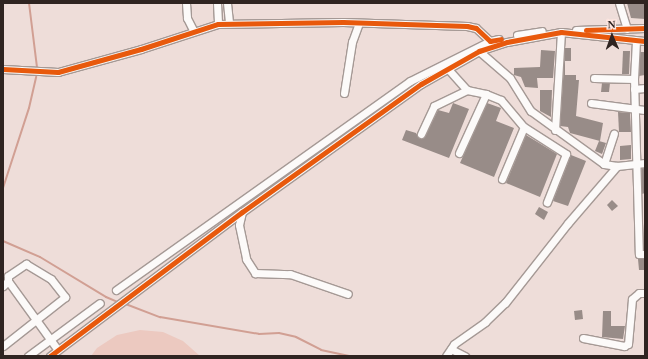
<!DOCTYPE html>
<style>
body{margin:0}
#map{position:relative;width:648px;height:359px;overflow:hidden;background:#eeddd9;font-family:"Times New Roman",serif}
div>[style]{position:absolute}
.green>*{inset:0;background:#ecc9c0}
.stream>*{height:2px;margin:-1px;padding:0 1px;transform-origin:1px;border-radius:1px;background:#d19f93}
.building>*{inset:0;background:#988c88}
.roads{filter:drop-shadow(1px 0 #a59995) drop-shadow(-1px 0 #a59995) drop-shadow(0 1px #a59995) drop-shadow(0 -1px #a59995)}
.minor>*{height:7px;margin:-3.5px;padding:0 3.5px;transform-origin:3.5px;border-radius:3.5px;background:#fcfaf9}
.cycleway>*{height:5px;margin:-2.5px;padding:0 2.5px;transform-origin:2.5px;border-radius:2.5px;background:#e8590c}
span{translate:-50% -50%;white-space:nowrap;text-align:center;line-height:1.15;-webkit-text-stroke:4px #ffe7e1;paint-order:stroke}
.frame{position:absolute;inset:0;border:4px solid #2f2421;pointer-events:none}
.north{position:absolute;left:592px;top:16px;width:40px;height:40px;-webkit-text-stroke:3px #ffe7e1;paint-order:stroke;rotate:358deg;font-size:11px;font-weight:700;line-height:16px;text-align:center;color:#2f2421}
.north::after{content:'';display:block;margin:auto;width:14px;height:18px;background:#2f2421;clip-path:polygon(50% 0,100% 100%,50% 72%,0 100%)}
</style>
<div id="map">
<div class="green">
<i style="clip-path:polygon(140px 330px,163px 332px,183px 341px,200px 356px,91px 356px,97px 348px,117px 335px)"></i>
</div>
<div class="stream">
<i style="left:29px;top:3px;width:64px;rotate:82.9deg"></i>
<i style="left:3px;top:188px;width:84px;rotate:-72deg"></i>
<i style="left:29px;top:108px;width:32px;rotate:-77deg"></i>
<i style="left:3px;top:241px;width:40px;rotate:23.4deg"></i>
<i style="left:40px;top:257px;width:77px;rotate:31.2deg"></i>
<i style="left:106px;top:297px;width:13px;rotate:23deg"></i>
<i style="left:123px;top:303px;width:40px;rotate:21deg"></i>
<i style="left:160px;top:317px;width:100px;rotate:9.7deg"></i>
<i style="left:259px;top:334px;width:20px;rotate:-3deg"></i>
<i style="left:279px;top:333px;width:17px;rotate:13deg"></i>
<i style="left:296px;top:337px;width:28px;rotate:27deg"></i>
<i style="left:321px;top:350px;width:30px;rotate:12deg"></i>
</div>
<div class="building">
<i style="clip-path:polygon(627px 3px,645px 3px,645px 19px,631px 18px)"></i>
<i style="clip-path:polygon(565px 48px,571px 48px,571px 61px,565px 61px,565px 75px,576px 75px,576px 80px,579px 80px,576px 116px,603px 123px,600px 141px,570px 133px,568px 127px,560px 126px)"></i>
<i style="clip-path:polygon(541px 50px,555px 51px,553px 78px,537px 78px,538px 88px,525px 87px,521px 77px,514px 75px,514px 68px,540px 67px)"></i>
<i style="clip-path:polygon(623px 51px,630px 51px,629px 74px,622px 74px)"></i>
<i style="clip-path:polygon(640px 52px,645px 52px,645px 75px,639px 76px)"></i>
<i style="clip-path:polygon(602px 83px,610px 83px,609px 92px,601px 92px)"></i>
<i style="clip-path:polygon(540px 90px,552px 90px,551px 117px,540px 111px)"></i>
<i style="clip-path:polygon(453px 103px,469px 109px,449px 158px,402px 140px,406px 130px,416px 133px,419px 138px,424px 138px,438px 110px,449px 113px)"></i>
<i style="clip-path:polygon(487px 103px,501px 108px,496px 121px,514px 128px,494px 177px,460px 163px)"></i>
<i style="clip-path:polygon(618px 112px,630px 113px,631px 132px,619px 132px)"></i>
<i style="clip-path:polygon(526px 135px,557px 154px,540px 197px,506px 183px)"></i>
<i style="clip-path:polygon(599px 141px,606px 143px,602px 154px,595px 151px)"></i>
<i style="clip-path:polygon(631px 145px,631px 159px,620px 160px,620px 146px)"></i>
<i style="clip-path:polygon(571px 155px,586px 161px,568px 206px,553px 201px)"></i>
<i style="clip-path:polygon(642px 168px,645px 168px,645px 193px,642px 194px)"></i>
<i style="clip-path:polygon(612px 200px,618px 206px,612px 211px,607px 205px)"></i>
<i style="clip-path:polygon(539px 207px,548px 212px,544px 220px,535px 214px)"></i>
<i style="clip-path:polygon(638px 259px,645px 259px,645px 270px,639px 270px)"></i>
<i style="clip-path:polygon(582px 310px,583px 319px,575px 320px,574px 311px)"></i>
<i style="clip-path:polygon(603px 311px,611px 311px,611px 326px,625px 326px,623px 339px,602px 337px)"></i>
</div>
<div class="roads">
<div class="minor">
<i style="left:186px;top:3px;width:15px;rotate:86deg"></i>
<i style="left:187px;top:18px;width:13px;rotate:63deg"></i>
<i style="left:217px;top:3px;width:21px;rotate:87deg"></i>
<i style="left:227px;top:3px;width:20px;rotate:84deg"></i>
<i style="left:619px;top:3px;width:27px;rotate:73deg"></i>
<i style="left:576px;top:30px;width:69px;rotate:-1.7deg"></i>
<i style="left:517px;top:35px;width:25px;rotate:-9deg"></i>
<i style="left:479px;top:51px;width:41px;rotate:41.1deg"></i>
<i style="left:510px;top:78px;width:39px;rotate:58deg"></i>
<i style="left:531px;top:111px;width:90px;rotate:36deg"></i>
<i style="left:604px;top:164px;width:13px;rotate:9deg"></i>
<i style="left:617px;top:166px;width:28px;rotate:-6deg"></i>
<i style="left:3px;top:69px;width:55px;rotate:3.1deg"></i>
<i style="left:58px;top:72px;width:86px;rotate:-15.5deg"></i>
<i style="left:141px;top:49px;width:81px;rotate:-18deg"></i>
<i style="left:218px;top:24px;width:125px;rotate:-0.9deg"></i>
<i style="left:343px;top:22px;width:124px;rotate:1.8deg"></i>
<i style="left:467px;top:26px;width:9px;rotate:13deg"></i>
<i style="left:476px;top:28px;width:19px;rotate:43deg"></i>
<i style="left:490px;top:41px;width:9px;rotate:-13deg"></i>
<i style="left:448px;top:69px;width:28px;rotate:48deg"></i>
<i style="left:594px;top:78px;width:40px;rotate:1.4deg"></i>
<i style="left:634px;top:79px;width:175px;rotate:88.4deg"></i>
<i style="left:639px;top:254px;width:6px"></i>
<i style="left:634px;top:79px;width:38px;rotate:-87deg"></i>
<i style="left:634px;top:89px;width:11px;rotate:-5deg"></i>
<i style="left:344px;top:93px;width:52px;rotate:-81.1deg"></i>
<i style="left:352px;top:42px;width:20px;rotate:-70deg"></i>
<i style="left:591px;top:103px;width:54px;rotate:7.4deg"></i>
<i style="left:555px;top:130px;width:98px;rotate:-86.5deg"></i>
<i style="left:421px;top:134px;width:31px;rotate:-65deg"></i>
<i style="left:434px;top:106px;width:37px;rotate:-26deg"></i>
<i style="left:467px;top:90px;width:19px;rotate:12deg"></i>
<i style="left:486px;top:94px;width:16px;rotate:22deg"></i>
<i style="left:501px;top:100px;width:35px;rotate:50deg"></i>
<i style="left:524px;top:127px;width:50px;rotate:32.7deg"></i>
<i style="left:566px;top:154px;width:52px;rotate:111.6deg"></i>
<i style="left:459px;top:153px;width:65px;rotate:-65.4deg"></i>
<i style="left:604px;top:164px;width:32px;rotate:-72deg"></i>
<i style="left:502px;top:179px;width:56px;rotate:-67.1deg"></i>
<i style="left:242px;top:212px;width:13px;rotate:103deg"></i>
<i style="left:239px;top:225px;width:35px;rotate:78deg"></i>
<i style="left:246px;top:259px;width:17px;rotate:57deg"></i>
<i style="left:255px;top:273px;width:35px;rotate:2deg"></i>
<i style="left:290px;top:274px;width:61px;rotate:19deg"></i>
<i style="left:8px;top:281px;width:85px;rotate:54.1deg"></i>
<i style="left:3px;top:286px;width:7px;rotate:-45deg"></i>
<i style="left:8px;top:281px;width:5px;rotate:-90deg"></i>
<i style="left:8px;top:276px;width:22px;rotate:-34deg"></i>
<i style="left:26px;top:264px;width:29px;rotate:31deg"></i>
<i style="left:51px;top:279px;width:23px;rotate:52deg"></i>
<i style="left:65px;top:297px;width:79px;rotate:141.7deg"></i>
<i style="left:116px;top:290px;width:361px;rotate:-35.4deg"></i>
<i style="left:410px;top:81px;width:89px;rotate:-26.6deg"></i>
<i style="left:583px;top:338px;width:42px;rotate:11deg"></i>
<i style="left:624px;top:346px;width:4px;rotate:-27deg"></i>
<i style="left:628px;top:344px;width:45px;rotate:-84.9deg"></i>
<i style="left:632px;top:299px;width:9px;rotate:-41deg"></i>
<i style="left:639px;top:293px;width:6px"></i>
<i style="left:451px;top:349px;width:16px;rotate:27deg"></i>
<i style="left:28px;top:356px;width:89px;rotate:-36.4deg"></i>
<i style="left:50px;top:356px;width:240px;rotate:-36.9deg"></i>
<i style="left:242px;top:212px;width:220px;rotate:-35.6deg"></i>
<i style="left:421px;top:84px;width:67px;rotate:-29.6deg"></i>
<i style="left:479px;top:51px;width:29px;rotate:-18deg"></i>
<i style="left:507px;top:42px;width:55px;rotate:-10.5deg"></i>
<i style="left:561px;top:32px;width:84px;rotate:6.1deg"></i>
<i style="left:446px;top:356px;width:14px;rotate:-56deg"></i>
<i style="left:454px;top:344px;width:38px;rotate:-35deg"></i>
<i style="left:485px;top:322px;width:28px;rotate:-44deg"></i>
<i style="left:505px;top:303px;width:102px;rotate:-51.8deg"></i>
<i style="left:568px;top:223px;width:75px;rotate:-49.3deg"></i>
</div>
</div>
<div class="cycleway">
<i style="left:586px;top:30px;width:59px;rotate:-1.9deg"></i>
<i style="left:3px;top:69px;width:55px;rotate:3.1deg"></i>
<i style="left:58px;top:72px;width:86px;rotate:-15.5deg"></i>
<i style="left:141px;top:49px;width:81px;rotate:-18deg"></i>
<i style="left:218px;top:24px;width:125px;rotate:-0.9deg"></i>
<i style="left:343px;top:22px;width:124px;rotate:1.8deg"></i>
<i style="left:467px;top:26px;width:9px;rotate:13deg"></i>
<i style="left:476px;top:28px;width:19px;rotate:43deg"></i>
<i style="left:490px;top:41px;width:11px;rotate:-10deg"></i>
<i style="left:50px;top:356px;width:240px;rotate:-36.9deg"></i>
<i style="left:242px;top:212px;width:220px;rotate:-35.6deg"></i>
<i style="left:421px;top:84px;width:67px;rotate:-29.6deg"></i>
<i style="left:479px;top:51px;width:29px;rotate:-18deg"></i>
<i style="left:507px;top:42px;width:55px;rotate:-10.5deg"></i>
<i style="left:561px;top:32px;width:84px;rotate:6.1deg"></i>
</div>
<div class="frame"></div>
<div class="north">N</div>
</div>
